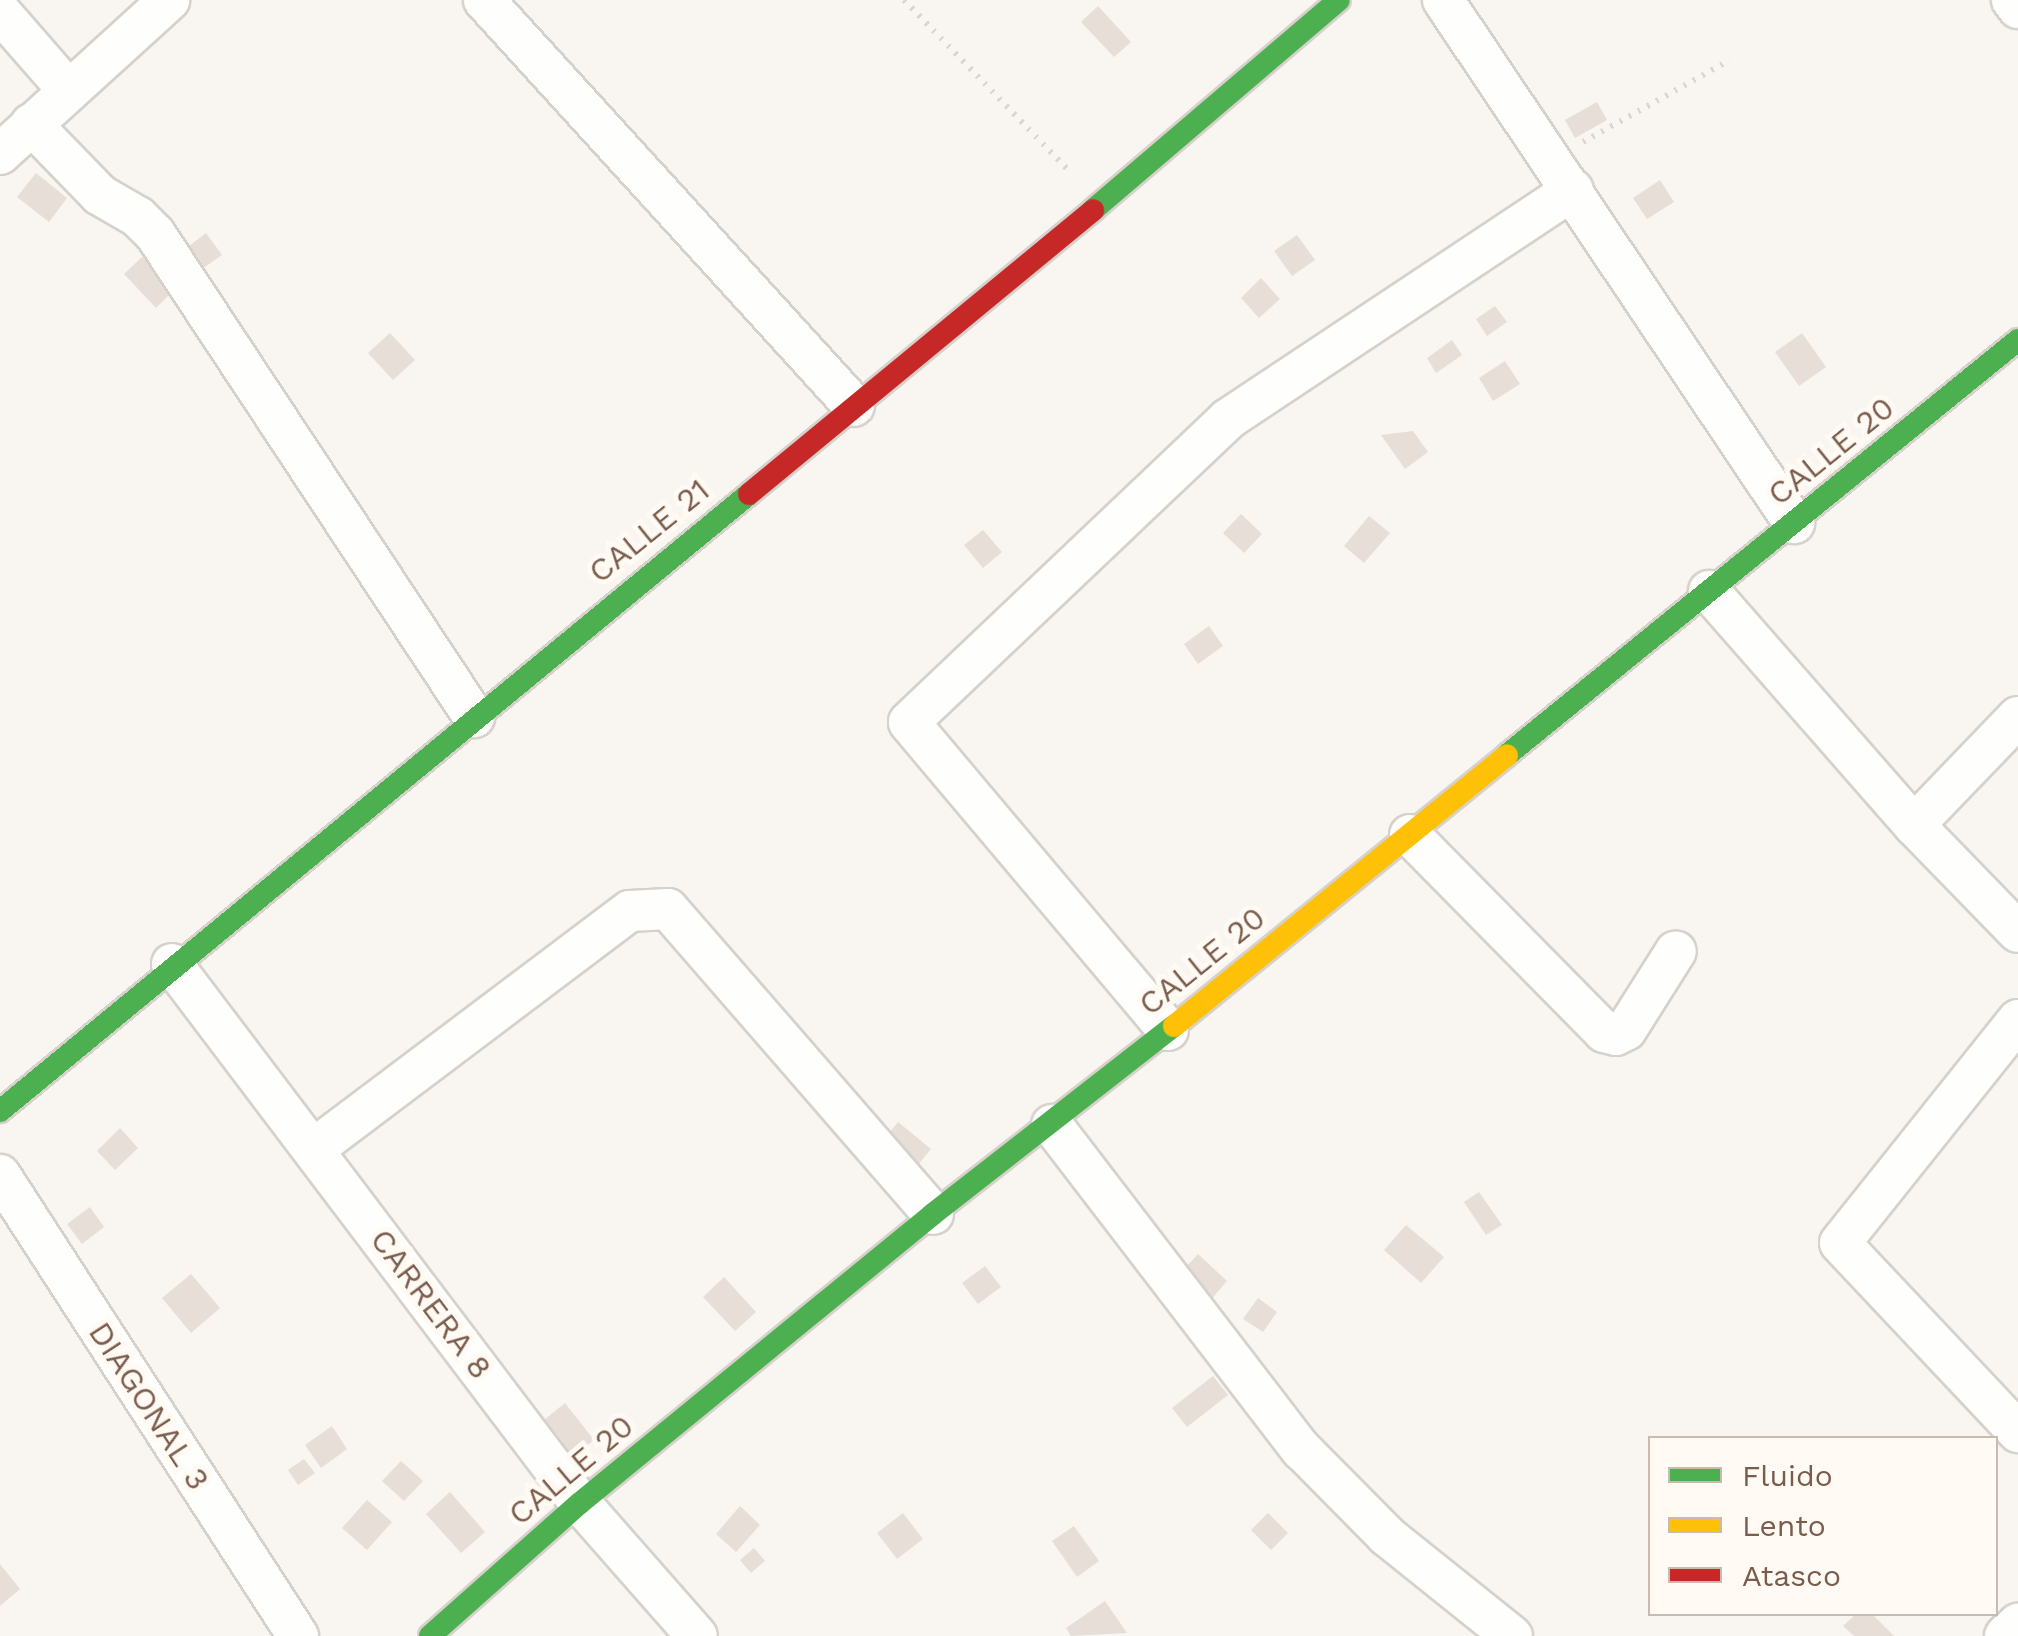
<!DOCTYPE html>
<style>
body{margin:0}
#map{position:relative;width:2018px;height:1636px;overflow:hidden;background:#f9f5f0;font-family:"Work Sans",sans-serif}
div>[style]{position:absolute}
.building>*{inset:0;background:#e6ded7}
.path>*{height:6px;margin-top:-3px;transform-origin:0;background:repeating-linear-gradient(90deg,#dcd5d0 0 2.5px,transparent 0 10.5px)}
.roads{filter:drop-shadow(2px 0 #d7d1cb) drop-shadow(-2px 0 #d7d1cb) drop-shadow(0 2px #d7d1cb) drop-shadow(0 -2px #d7d1cb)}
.street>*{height:40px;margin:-20px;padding:0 20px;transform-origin:20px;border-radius:20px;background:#fefefd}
.fast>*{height:22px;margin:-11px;padding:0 11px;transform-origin:11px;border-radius:11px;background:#4caf50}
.slow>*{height:22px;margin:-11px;padding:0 11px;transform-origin:11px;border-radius:11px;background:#ffc107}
.jam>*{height:22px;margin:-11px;padding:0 11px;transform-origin:11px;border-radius:11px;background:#c62828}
span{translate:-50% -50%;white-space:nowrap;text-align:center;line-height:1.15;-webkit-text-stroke:10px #fffaf3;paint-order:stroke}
.street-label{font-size:32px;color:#7a5c4d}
.legend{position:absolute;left:1648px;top:1436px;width:350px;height:180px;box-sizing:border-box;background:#fffaf3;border:2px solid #cabbb1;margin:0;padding:12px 18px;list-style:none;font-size:30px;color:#7a5c4d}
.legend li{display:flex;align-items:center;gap:20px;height:50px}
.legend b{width:50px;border:2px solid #cabbb1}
</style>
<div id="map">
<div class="building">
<i style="clip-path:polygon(1098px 6px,1131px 42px,1114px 57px,1081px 22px)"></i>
<i style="clip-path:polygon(1597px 102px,1607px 120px,1575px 138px,1565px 120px)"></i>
<i style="clip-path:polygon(36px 173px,67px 198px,49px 222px,17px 197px)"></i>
<i style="clip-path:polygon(1660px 180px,1674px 202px,1647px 219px,1633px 198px)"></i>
<i style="clip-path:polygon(206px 233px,222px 255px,199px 271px,184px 250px)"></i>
<i style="clip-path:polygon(1297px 235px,1315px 260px,1292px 276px,1274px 251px)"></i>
<i style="clip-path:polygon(142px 257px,174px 290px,156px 308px,124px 274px)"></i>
<i style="clip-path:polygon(1261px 278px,1280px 299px,1259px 318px,1241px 298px)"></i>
<i style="clip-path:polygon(1495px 306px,1507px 322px,1487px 336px,1476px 319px)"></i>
<i style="clip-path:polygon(390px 333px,415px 360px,393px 380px,368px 353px)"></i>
<i style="clip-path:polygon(1802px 333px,1826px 367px,1799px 386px,1775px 352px)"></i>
<i style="clip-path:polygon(1452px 340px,1462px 355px,1436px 373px,1427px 358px)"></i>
<i style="clip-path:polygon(1505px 361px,1520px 384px,1493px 401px,1479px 378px)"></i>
<i style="clip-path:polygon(1413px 431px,1428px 452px,1405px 469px,1381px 435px)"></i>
<i style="clip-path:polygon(1241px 514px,1262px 534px,1244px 553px,1223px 533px)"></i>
<i style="clip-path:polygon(1369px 516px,1390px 533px,1364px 563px,1344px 546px)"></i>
<i style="clip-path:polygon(983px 530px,1002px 552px,983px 568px,964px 545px)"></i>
<i style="clip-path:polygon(1209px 626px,1223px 646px,1198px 664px,1184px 644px)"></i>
<i style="clip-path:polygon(898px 1122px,931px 1149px,912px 1172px,879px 1145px)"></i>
<i style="clip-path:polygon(120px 1128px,138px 1148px,115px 1170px,97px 1151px)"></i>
<i style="clip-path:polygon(1479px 1192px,1502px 1225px,1486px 1235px,1464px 1202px)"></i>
<i style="clip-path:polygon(90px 1207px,104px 1227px,82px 1244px,67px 1224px)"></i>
<i style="clip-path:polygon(1406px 1225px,1444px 1257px,1421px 1283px,1384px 1250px)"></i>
<i style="clip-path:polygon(1198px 1254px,1227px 1281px,1209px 1302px,1178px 1276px)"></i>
<i style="clip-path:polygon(985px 1266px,1001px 1287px,978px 1304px,962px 1283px)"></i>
<i style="clip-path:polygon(191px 1274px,220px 1308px,191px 1333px,162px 1298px)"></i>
<i style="clip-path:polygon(724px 1277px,756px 1312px,735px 1331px,703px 1297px)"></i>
<i style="clip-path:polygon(1258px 1298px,1277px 1312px,1263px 1332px,1243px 1319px)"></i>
<i style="clip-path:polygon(1213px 1376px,1228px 1395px,1187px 1427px,1172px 1408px)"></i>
<i style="clip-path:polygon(565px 1403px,594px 1440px,562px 1465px,533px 1429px)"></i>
<i style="clip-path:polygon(332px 1426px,347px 1449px,321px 1468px,305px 1445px)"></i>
<i style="clip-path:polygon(304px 1459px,315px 1473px,298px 1485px,288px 1470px)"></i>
<i style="clip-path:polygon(401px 1461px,423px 1481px,404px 1501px,382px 1481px)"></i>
<i style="clip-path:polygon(450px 1492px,485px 1532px,461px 1553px,426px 1514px)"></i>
<i style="clip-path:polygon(367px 1500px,392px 1522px,367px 1550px,342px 1528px)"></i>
<i style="clip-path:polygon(740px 1506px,760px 1525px,736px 1552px,716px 1534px)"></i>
<i style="clip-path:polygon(903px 1513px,923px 1539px,897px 1559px,877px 1533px)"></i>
<i style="clip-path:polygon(1268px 1513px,1288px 1533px,1271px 1550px,1251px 1530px)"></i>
<i style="clip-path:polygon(1074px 1526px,1099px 1561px,1077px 1577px,1052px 1541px)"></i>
<i style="clip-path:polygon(754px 1548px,765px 1561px,751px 1573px,740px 1560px)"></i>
<i style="clip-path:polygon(0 1564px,20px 1589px,0 1606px)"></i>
<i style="clip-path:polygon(1105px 1601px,1127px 1633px,1071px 1636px,1066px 1628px)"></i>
<i style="clip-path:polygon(1856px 1614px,1872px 1614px,1894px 1636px,1854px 1636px,1843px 1626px)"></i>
</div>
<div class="path">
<i style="left:904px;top:0;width:236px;rotate:46deg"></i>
<i style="left:1583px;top:142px;width:168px;rotate:-29.2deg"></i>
</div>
<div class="roads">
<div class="street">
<i style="left:484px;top:0;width:549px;rotate:47.66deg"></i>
<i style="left:1443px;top:0;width:630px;rotate:56.13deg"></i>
<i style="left:2012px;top:0;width:10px;rotate:53deg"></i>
<i style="left:0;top:12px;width:103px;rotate:48.9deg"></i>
<i style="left:31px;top:124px;width:99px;rotate:45.8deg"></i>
<i style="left:100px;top:195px;width:44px;rotate:30.1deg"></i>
<i style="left:138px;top:217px;width:24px;rotate:45deg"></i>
<i style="left:155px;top:234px;width:579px;rotate:56.56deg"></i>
<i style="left:0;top:154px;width:229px;rotate:-42.3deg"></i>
<i style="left:1709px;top:591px;width:311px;rotate:48.8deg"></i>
<i style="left:1914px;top:825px;width:149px;rotate:45.8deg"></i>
<i style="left:1914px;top:825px;width:150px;rotate:-46.1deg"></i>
<i style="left:1410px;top:835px;width:276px;rotate:45.4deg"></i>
<i style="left:1604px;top:1032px;width:12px;rotate:14deg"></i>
<i style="left:1616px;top:1035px;width:11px;rotate:-27deg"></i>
<i style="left:1626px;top:1030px;width:93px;rotate:-57.7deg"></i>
<i style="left:172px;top:964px;width:676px;rotate:52.88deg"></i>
<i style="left:580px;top:1503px;width:177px;rotate:48.7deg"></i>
<i style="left:2018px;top:1020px;width:285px;rotate:128.6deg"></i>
<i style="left:1840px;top:1243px;width:260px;rotate:46.7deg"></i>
<i style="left:1168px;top:1030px;width:402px;rotate:-130.1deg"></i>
<i style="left:909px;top:722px;width:440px;rotate:-43.5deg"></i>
<i style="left:1228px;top:419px;width:414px;rotate:-33.6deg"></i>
<i style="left:1052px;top:1125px;width:409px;rotate:52.5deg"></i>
<i style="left:1301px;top:1449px;width:122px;rotate:45.3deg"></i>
<i style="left:1387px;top:1536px;width:160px;rotate:38.7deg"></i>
<i style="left:315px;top:1148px;width:394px;rotate:-37deg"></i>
<i style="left:630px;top:911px;width:38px;rotate:-3deg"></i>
<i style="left:668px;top:909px;width:404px;rotate:49deg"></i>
<i style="left:0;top:1175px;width:549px;rotate:57.12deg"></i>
<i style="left:2005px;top:1636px;width:18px;rotate:-43deg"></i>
</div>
<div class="fast">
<i style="left:1093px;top:210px;width:323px;rotate:-40.5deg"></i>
<i style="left:1507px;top:755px;width:658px;rotate:-39.08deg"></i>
<i style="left:0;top:1111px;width:970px;rotate:-39.48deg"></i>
<i style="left:430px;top:1636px;width:200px;rotate:-41.6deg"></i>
<i style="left:580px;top:1503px;width:456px;rotate:-39.3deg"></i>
<i style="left:933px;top:1214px;width:306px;rotate:-38deg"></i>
</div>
<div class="slow">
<i style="left:1174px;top:1026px;width:429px;rotate:-39.1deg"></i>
</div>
<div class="jam">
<i style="left:749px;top:494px;width:446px;rotate:-39.5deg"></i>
</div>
</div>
<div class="street-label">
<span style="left:1831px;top:451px;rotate:-39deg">CALLE 20</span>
<span style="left:649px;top:531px;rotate:-39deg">CALLE 21</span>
<span style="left:1202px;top:961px;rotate:-39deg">CALLE 20</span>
<span style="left:431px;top:1304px;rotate:53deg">CARRERA 8</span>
<span style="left:149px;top:1406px;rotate:57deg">DIAGONAL 3</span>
<span style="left:571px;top:1470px;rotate:-40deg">CALLE 20</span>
</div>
<ul class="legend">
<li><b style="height:12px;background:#4caf50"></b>Fluido</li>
<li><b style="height:12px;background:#ffc107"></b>Lento</li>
<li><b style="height:12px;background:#c62828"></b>Atasco</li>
</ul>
</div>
